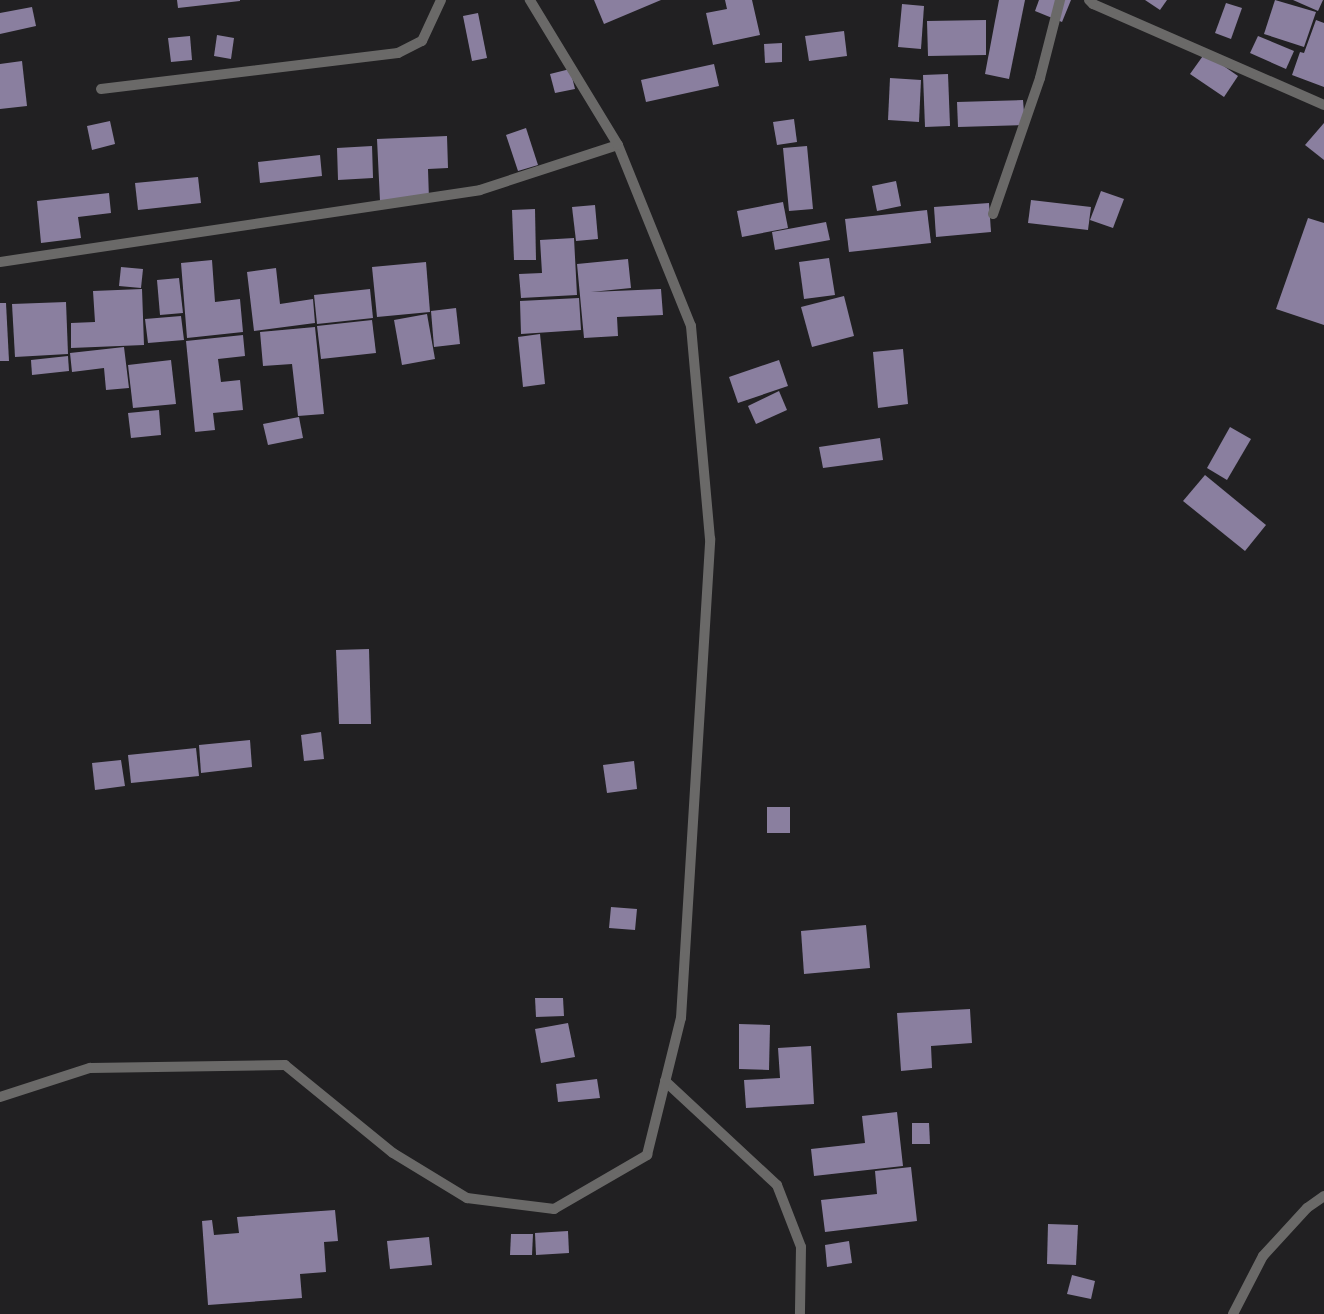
<!DOCTYPE html>
<style>
body{margin:0}
#map{position:relative;width:1324px;height:1314px;overflow:hidden;background:#212022;font-family:Commissioner,sans-serif}
div>[style]{position:absolute}
.building>*{inset:0;background:#8a7f9f}
.street>*{height:10px;margin:-5px;padding:0 5px;transform-origin:5px;border-radius:5px;background:#6a6968}
span{translate:-50% -50%;white-space:nowrap;text-align:center;line-height:1.15;-webkit-text-stroke:5px #0a0a0b;paint-order:stroke}
</style>
<div id="map">
<div class="building">
<i style="clip-path:polygon(177px 0,240px 0,240px 1px,178px 8px)"></i>
<i style="clip-path:polygon(594px 0,661px 0,604px 24px)"></i>
<i style="clip-path:polygon(725px 0,752px 0,760px 35px,713px 45px,706px 13px,727px 9px)"></i>
<i style="clip-path:polygon(999px 0,1025px 0,1009px 79px,985px 74px)"></i>
<i style="clip-path:polygon(1039px 0,1071px 0,1062px 22px,1035px 11px)"></i>
<i style="clip-path:polygon(1145px 0,1167px 0,1160px 10px)"></i>
<i style="clip-path:polygon(1275px 0,1316px 12px,1304px 47px,1264px 34px)"></i>
<i style="clip-path:polygon(1293px 0,1323px 0,1318px 11px)"></i>
<i style="clip-path:polygon(1226px 3px,1242px 8px,1231px 39px,1215px 33px)"></i>
<i style="clip-path:polygon(902px 4px,924px 6px,921px 49px,898px 47px)"></i>
<i style="clip-path:polygon(32px 7px,36px 26px,0 34px,0 13px)"></i>
<i style="clip-path:polygon(478px 13px,487px 58px,472px 61px,463px 16px)"></i>
<i style="clip-path:polygon(986px 20px,986px 55px,928px 56px,927px 21px)"></i>
<i style="clip-path:polygon(1316px 20px,1324px 23px,1324px 87px,1292px 75px,1300px 52px,1304px 53px)"></i>
<i style="clip-path:polygon(844px 31px,847px 56px,809px 61px,805px 36px)"></i>
<i style="clip-path:polygon(217px 35px,234px 38px,231px 59px,214px 56px)"></i>
<i style="clip-path:polygon(190px 36px,192px 60px,171px 62px,168px 38px)"></i>
<i style="clip-path:polygon(1258px 36px,1294px 51px,1286px 69px,1250px 53px)"></i>
<i style="clip-path:polygon(782px 43px,782px 62px,765px 63px,764px 44px)"></i>
<i style="clip-path:polygon(1205px 53px,1238px 76px,1224px 97px,1190px 74px)"></i>
<i style="clip-path:polygon(22px 61px,27px 106px,0 109px,0 64px)"></i>
<i style="clip-path:polygon(714px 64px,719px 86px,646px 102px,641px 80px)"></i>
<i style="clip-path:polygon(570px 69px,575px 89px,555px 93px,550px 74px)"></i>
<i style="clip-path:polygon(948px 74px,950px 126px,925px 127px,923px 75px)"></i>
<i style="clip-path:polygon(890px 78px,921px 80px,919px 122px,888px 120px)"></i>
<i style="clip-path:polygon(1023px 100px,1025px 125px,958px 127px,957px 102px)"></i>
<i style="clip-path:polygon(794px 119px,797px 142px,777px 145px,773px 122px)"></i>
<i style="clip-path:polygon(110px 121px,115px 144px,92px 150px,87px 126px)"></i>
<i style="clip-path:polygon(1324px 123px,1324px 160px,1305px 145px)"></i>
<i style="clip-path:polygon(526px 128px,538px 165px,518px 171px,506px 135px)"></i>
<i style="clip-path:polygon(447px 136px,448px 168px,428px 169px,429px 199px,380px 201px,377px 139px)"></i>
<i style="clip-path:polygon(372px 146px,373px 178px,338px 180px,337px 148px)"></i>
<i style="clip-path:polygon(807px 146px,813px 209px,789px 211px,783px 148px)"></i>
<i style="clip-path:polygon(320px 155px,322px 176px,260px 183px,258px 162px)"></i>
<i style="clip-path:polygon(198px 177px,201px 203px,138px 210px,135px 183px)"></i>
<i style="clip-path:polygon(896px 181px,901px 206px,877px 211px,872px 186px)"></i>
<i style="clip-path:polygon(1101px 191px,1124px 199px,1113px 228px,1090px 220px)"></i>
<i style="clip-path:polygon(109px 193px,111px 213px,78px 217px,81px 238px,41px 243px,37px 201px)"></i>
<i style="clip-path:polygon(1031px 200px,1091px 207px,1088px 230px,1028px 223px)"></i>
<i style="clip-path:polygon(783px 202px,788px 228px,742px 237px,737px 211px)"></i>
<i style="clip-path:polygon(989px 203px,991px 232px,936px 237px,934px 207px)"></i>
<i style="clip-path:polygon(595px 205px,598px 239px,576px 241px,572px 207px)"></i>
<i style="clip-path:polygon(535px 209px,536px 260px,514px 260px,512px 210px)"></i>
<i style="clip-path:polygon(927px 210px,931px 243px,849px 252px,845px 219px)"></i>
<i style="clip-path:polygon(1308px 218px,1324px 223px,1324px 325px,1276px 309px)"></i>
<i style="clip-path:polygon(826px 222px,830px 240px,775px 250px,772px 232px)"></i>
<i style="clip-path:polygon(574px 238px,577px 295px,521px 298px,519px 274px,542px 273px,540px 240px)"></i>
<i style="clip-path:polygon(829px 258px,835px 295px,804px 299px,799px 262px)"></i>
<i style="clip-path:polygon(628px 259px,631px 288px,591px 292px,661px 289px,663px 315px,617px 317px,618px 336px,584px 338px,577px 264px)"></i>
<i style="clip-path:polygon(212px 260px,215px 302px,240px 299px,243px 332px,187px 338px,181px 263px)"></i>
<i style="clip-path:polygon(426px 262px,430px 312px,377px 317px,372px 267px)"></i>
<i style="clip-path:polygon(121px 267px,143px 269px,141px 288px,119px 286px)"></i>
<i style="clip-path:polygon(276px 268px,280px 304px,313px 299px,315px 323px,254px 331px,247px 272px)"></i>
<i style="clip-path:polygon(179px 278px,183px 313px,160px 315px,157px 280px)"></i>
<i style="clip-path:polygon(142px 289px,144px 345px,71px 348px,71px 323px,95px 322px,93px 291px)"></i>
<i style="clip-path:polygon(370px 289px,373px 318px,317px 324px,314px 295px)"></i>
<i style="clip-path:polygon(844px 296px,854px 336px,812px 347px,801px 307px)"></i>
<i style="clip-path:polygon(579px 298px,581px 330px,521px 334px,520px 301px)"></i>
<i style="clip-path:polygon(66px 302px,68px 354px,15px 357px,12px 304px)"></i>
<i style="clip-path:polygon(0 303px,6px 303px,9px 361px,0 361px)"></i>
<i style="clip-path:polygon(456px 308px,460px 344px,434px 347px,431px 311px)"></i>
<i style="clip-path:polygon(427px 314px,435px 359px,402px 365px,394px 320px)"></i>
<i style="clip-path:polygon(181px 316px,184px 340px,148px 343px,145px 319px)"></i>
<i style="clip-path:polygon(372px 320px,376px 353px,321px 359px,317px 326px)"></i>
<i style="clip-path:polygon(315px 327px,324px 414px,298px 416px,292px 364px,263px 366px,260px 332px)"></i>
<i style="clip-path:polygon(540px 334px,545px 384px,523px 387px,518px 337px)"></i>
<i style="clip-path:polygon(243px 335px,245px 356px,218px 359px,221px 382px,240px 380px,243px 410px,213px 413px,215px 430px,195px 432px,186px 341px)"></i>
<i style="clip-path:polygon(124px 347px,129px 388px,106px 390px,104px 368px,72px 372px,70px 353px)"></i>
<i style="clip-path:polygon(903px 349px,908px 404px,878px 408px,873px 352px)"></i>
<i style="clip-path:polygon(68px 356px,69px 371px,32px 375px,31px 360px)"></i>
<i style="clip-path:polygon(171px 360px,176px 404px,133px 408px,128px 365px)"></i>
<i style="clip-path:polygon(779px 360px,788px 386px,738px 403px,729px 377px)"></i>
<i style="clip-path:polygon(779px 391px,787px 410px,756px 424px,748px 406px)"></i>
<i style="clip-path:polygon(159px 410px,161px 435px,131px 438px,128px 413px)"></i>
<i style="clip-path:polygon(299px 417px,303px 438px,268px 445px,263px 424px)"></i>
<i style="clip-path:polygon(1230px 427px,1251px 439px,1227px 480px,1207px 468px)"></i>
<i style="clip-path:polygon(880px 438px,883px 460px,823px 468px,819px 447px)"></i>
<i style="clip-path:polygon(1205px 475px,1266px 525px,1245px 551px,1183px 501px)"></i>
<i style="clip-path:polygon(369px 649px,371px 724px,339px 724px,336px 650px)"></i>
<i style="clip-path:polygon(321px 732px,324px 759px,304px 761px,301px 735px)"></i>
<i style="clip-path:polygon(250px 740px,252px 767px,201px 773px,199px 745px)"></i>
<i style="clip-path:polygon(196px 748px,199px 776px,131px 783px,128px 755px)"></i>
<i style="clip-path:polygon(121px 760px,125px 786px,95px 790px,92px 763px)"></i>
<i style="clip-path:polygon(634px 761px,637px 789px,607px 793px,603px 765px)"></i>
<i style="clip-path:polygon(767px 807px,790px 807px,790px 833px,767px 833px)"></i>
<i style="clip-path:polygon(611px 907px,637px 909px,635px 930px,609px 928px)"></i>
<i style="clip-path:polygon(866px 925px,870px 968px,804px 974px,801px 931px)"></i>
<i style="clip-path:polygon(535px 998px,563px 998px,564px 1016px,536px 1017px)"></i>
<i style="clip-path:polygon(970px 1009px,972px 1043px,931px 1046px,932px 1068px,901px 1071px,897px 1013px)"></i>
<i style="clip-path:polygon(568px 1023px,575px 1057px,541px 1063px,535px 1029px)"></i>
<i style="clip-path:polygon(739px 1024px,770px 1025px,769px 1070px,739px 1069px)"></i>
<i style="clip-path:polygon(811px 1046px,814px 1104px,746px 1108px,744px 1080px,780px 1078px,778px 1048px)"></i>
<i style="clip-path:polygon(597px 1079px,600px 1098px,558px 1102px,556px 1084px)"></i>
<i style="clip-path:polygon(897px 1112px,903px 1166px,814px 1176px,811px 1149px,865px 1143px,862px 1116px)"></i>
<i style="clip-path:polygon(912px 1123px,929px 1123px,930px 1144px,912px 1144px)"></i>
<i style="clip-path:polygon(911px 1167px,917px 1221px,825px 1232px,821px 1200px,877px 1194px,875px 1171px)"></i>
<i style="clip-path:polygon(335px 1210px,338px 1241px,324px 1242px,326px 1272px,300px 1274px,302px 1298px,208px 1305px,202px 1221px,212px 1220px,214px 1235px,239px 1233px,237px 1217px)"></i>
<i style="clip-path:polygon(1048px 1224px,1078px 1225px,1076px 1265px,1047px 1264px)"></i>
<i style="clip-path:polygon(568px 1231px,569px 1253px,536px 1255px,535px 1233px)"></i>
<i style="clip-path:polygon(511px 1234px,533px 1234px,532px 1255px,510px 1255px)"></i>
<i style="clip-path:polygon(429px 1237px,432px 1265px,390px 1269px,387px 1241px)"></i>
<i style="clip-path:polygon(849px 1241px,852px 1263px,827px 1267px,825px 1245px)"></i>
<i style="clip-path:polygon(1072px 1275px,1095px 1281px,1091px 1299px,1067px 1294px)"></i>
</div>
<div class="street">
<i style="left:1089px;top:0;width:6px;rotate:45deg"></i>
<i style="left:1093px;top:4px;width:252px;rotate:23.6deg"></i>
<i style="left:101px;top:89px;width:299px;rotate:-6.9deg"></i>
<i style="left:398px;top:53px;width:27px;rotate:-27deg"></i>
<i style="left:422px;top:41px;width:45px;rotate:-65.1deg"></i>
<i style="left:993px;top:214px;width:144px;rotate:-70.9deg"></i>
<i style="left:1040px;top:78px;width:81px;rotate:-75.6deg"></i>
<i style="left:0;top:262px;width:485px;rotate:-8.5deg"></i>
<i style="left:480px;top:190px;width:145px;rotate:-18.1deg"></i>
<i style="left:665px;top:1081px;width:153px;rotate:42.9deg"></i>
<i style="left:777px;top:1185px;width:66px;rotate:68.8deg"></i>
<i style="left:801px;top:1247px;width:67px;rotate:90.9deg"></i>
<i style="left:0;top:1097px;width:95px;rotate:-17.9deg"></i>
<i style="left:90px;top:1068px;width:195px;rotate:-0.9deg"></i>
<i style="left:285px;top:1065px;width:139px;rotate:39.2deg"></i>
<i style="left:393px;top:1153px;width:87px;rotate:31.3deg"></i>
<i style="left:467px;top:1198px;width:88px;rotate:7.2deg"></i>
<i style="left:554px;top:1209px;width:108px;rotate:-30.1deg"></i>
<i style="left:647px;top:1155px;width:141px;rotate:-76.1deg"></i>
<i style="left:681px;top:1018px;width:480px;rotate:-86.5deg"></i>
<i style="left:710px;top:539px;width:214px;rotate:-95.1deg"></i>
<i style="left:691px;top:326px;width:195px;rotate:-112deg"></i>
<i style="left:618px;top:145px;width:170px;rotate:-121.3deg"></i>
<i style="left:1233px;top:1314px;width:65px;rotate:-62.7deg"></i>
<i style="left:1263px;top:1256px;width:65px;rotate:-47.5deg"></i>
<i style="left:1307px;top:1208px;width:21px;rotate:-35deg"></i>
</div>
</div>
